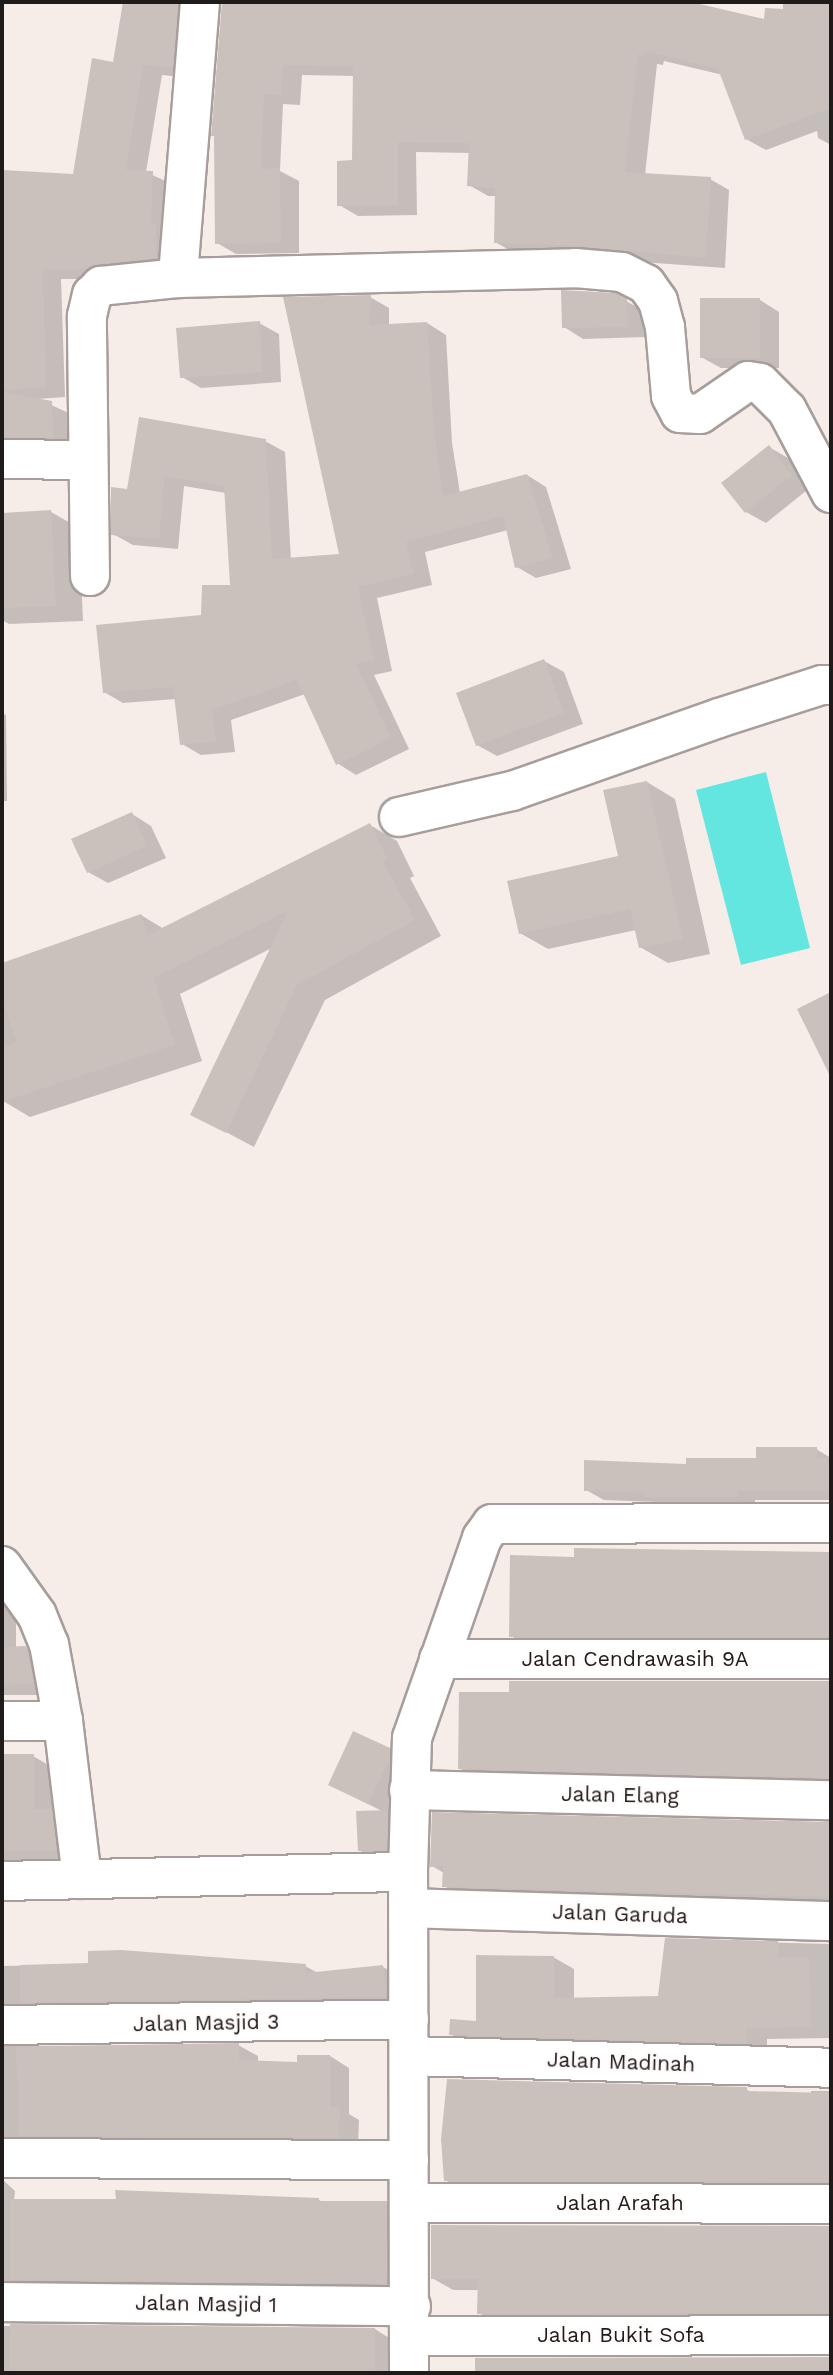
<!DOCTYPE html>
<style>
body{margin:0}
#map{position:relative;width:833px;height:2375px;overflow:hidden;background:#f6ede9;font-family:"Work Sans",sans-serif}
div>[style]{position:absolute}
.water>*{inset:0;background:#63e5e0}
.shadow>*{inset:0;background:#0003}
.building>*{inset:0;background:#cac1bd}
.roads{filter:drop-shadow(2px 0 #a79e9b) drop-shadow(-2px 0 #a79e9b) drop-shadow(0 2px #a79e9b) drop-shadow(0 -2px #a79e9b)}
.minor>*{height:38px;margin:-19px;padding:0 19px;transform-origin:19px;border-radius:19px;background:#fff}
span{translate:-50% -50%;white-space:nowrap;text-align:center;line-height:1.15;-webkit-text-stroke:5px #fffbfa;paint-order:stroke}
.street-label{font-size:21px;color:#1f1b1a}
.frame{position:absolute;inset:0;border:4px solid #1f1b1a;pointer-events:none}
</style>
<div id="map">
<div class="water">
<i style="clip-path:polygon(766px 772px,810px 948px,741px 965px,696px 790px)"></i>
</div>
<div class="shadow">
<i style="clip-path:polygon(124px 2px,200px 2px,192px 78px,162px 75px,146px 172px,172px 184px,175px 269px,108px 279px,61px 279px,65px 397px,38px 399px,71px 414px,72px 448px,2px 457px,2px 204px,74px 176px,114px 64px)"></i>
<i style="clip-path:polygon(223px 2px,684px 2px,766px 21px,784px 10px,785px 2px,831px 2px,831px 145px,818px 138px,817px 131px,766px 150px,746px 139px,723px 75px,664px 61px,663px 65px,657px 64px,645px 175px,710px 179px,729px 190px,725px 268px,515px 253px,495px 242px,497px 196px,488px 196px,469px 185px,470px 153px,416px 152px,417px 215px,358px 216px,339px 205px,353px 162px,355px 76px,302px 75px,300px 105px,283px 104px,280px 171px,299px 181px,299px 253px,236px 254px,217px 243px,216px 136px,213px 135px)"></i>
<i style="clip-path:polygon(370px 297px,389px 308px,389px 326px,427px 323px,446px 335px,452px 443px,460px 493px,527px 475px,546px 487px,571px 569px,536px 578px,517px 567px,508px 530px,425px 552px,432px 585px,377px 598px,392px 671px,374px 675px,409px 749px,356px 775px,337px 763px,305px 694px,231px 720px,235px 752px,201px 755px,182px 744px,176px 699px,123px 703px,104px 692px,203px 617px,232px 587px,226px 493px,184px 486px,178px 549px,133px 545px,113px 534px,128px 491px,141px 419px,265px 441px,285px 452px,291px 560px,341px 556px)"></i>
<i style="clip-path:polygon(760px 300px,779px 312px,779px 368px,721px 368px,701px 357px)"></i>
<i style="clip-path:polygon(626px 301px,646px 312px,647px 337px,583px 339px,564px 327px)"></i>
<i style="clip-path:polygon(259px 323px,279px 334px,281px 382px,201px 388px,182px 377px)"></i>
<i style="clip-path:polygon(769px 447px,788px 458px,811px 487px,766px 523px,746px 512px)"></i>
<i style="clip-path:polygon(51px 512px,79px 528px,83px 621px,9px 624px,2px 620px,2px 514px)"></i>
<i style="clip-path:polygon(544px 661px,564px 672px,583px 724px,497px 756px,477px 745px)"></i>
<i style="clip-path:polygon(2px 713px,6px 715px,7px 801px,2px 801px)"></i>
<i style="clip-path:polygon(647px 782px,675px 799px,710px 954px,668px 963px,640px 947px,636px 930px,548px 949px,520px 933px,620px 857px)"></i>
<i style="clip-path:polygon(132px 814px,151px 826px,166px 858px,108px 883px,88px 872px)"></i>
<i style="clip-path:polygon(370px 825px,397px 841px,414px 876px,410px 878px,441px 936px,325px 1000px,254px 1147px,192px 1114px,272px 948px,180px 994px,202px 1061px,30px 1117px,3px 1101px,2px 964px,141px 915px,164px 929px)"></i>
<i style="clip-path:polygon(816px 1449px,831px 1458px,831px 1500px,755px 1500px,755px 1506px,664px 1506px,657px 1502px,604px 1500px,586px 1490px,687px 1466px,758px 1460px)"></i>
<i style="clip-path:polygon(576px 1550px,831px 1554px,831px 1645px,526px 1645px,511px 1636px,576px 1559px)"></i>
<i style="clip-path:polygon(2px 1605px,16px 1613px,16px 1648px,26px 1648px,46px 1660px,53px 1695px,2px 1695px)"></i>
<i style="clip-path:polygon(511px 1683px,831px 1683px,831px 1786px,475px 1777px,459px 1768px,511px 1694px)"></i>
<i style="clip-path:polygon(389px 1749px,409px 1761px,409px 1770px,389px 1813px,407px 1823px,406px 1861px,379px 1862px,359px 1850px,384px 1812px,330px 1785px)"></i>
<i style="clip-path:polygon(2px 1756px,33px 1756px,52px 1767px,52px 1811px,70px 1822px,75px 1861px,2px 1861px)"></i>
<i style="clip-path:polygon(433px 1814px,831px 1823px,831px 1907px,460px 1895px,444px 1886px,444px 1873px,432px 1866px)"></i>
<i style="clip-path:polygon(666px 1940px,831px 1944px,831px 2038px,767px 2039px,767px 2054px,471px 2046px,451px 2034px,477px 2023px,553px 1957px,574px 1969px,574px 1999px,659px 1998px)"></i>
<i style="clip-path:polygon(90px 1964px,305px 1966px,318px 1973px,383px 1967px,402px 1978px,405px 2008px,2px 2028px,2px 1966px)"></i>
<i style="clip-path:polygon(238px 2045px,258px 2056px,258px 2063px,299px 2064px,330px 2056px,349px 2068px,349px 2114px,359px 2120px,358px 2148px,2px 2162px,2px 2046px)"></i>
<i style="clip-path:polygon(746px 2089px,752px 2093px,811px 2094px,811px 2091px,831px 2091px,831px 2193px,466px 2192px,445px 2180px)"></i>
<i style="clip-path:polygon(2px 2179px,15px 2191px,14px 2201px,318px 2199px,324px 2203px,386px 2203px,406px 2214px,406px 2294px,2px 2306px)"></i>
<i style="clip-path:polygon(432px 2227px,831px 2228px,831px 2324px,499px 2325px,479px 2313px,479px 2290px,453px 2290px,432px 2278px)"></i>
<i style="clip-path:polygon(2px 2323px,3px 2326px,375px 2329px,394px 2341px,394px 2373px,2px 2373px)"></i>
<i style="clip-path:polygon(477px 2359px,831px 2359px,831px 2373px,476px 2373px)"></i>
</div>
<div class="building">
<i style="clip-path:polygon(123px 2px,178px 2px,173px 68px,143px 65px,126px 170px,153px 171px,151px 223px,156px 223px,156px 258px,99px 264px,88px 269px,43px 269px,46px 387px,2px 390px,3px 170px,73px 174px,92px 58px,113px 62px)"></i>
<i style="clip-path:polygon(222px 2px,691px 2px,764px 19px,765px 8px,783px 9px,783px 2px,831px 2px,831px 108px,745px 140px,718px 69px,645px 51px,644px 56px,638px 54px,625px 172px,711px 177px,706px 258px,577px 246px,494px 243px,495px 188px,467px 186px,469px 143px,398px 142px,398px 205px,337px 206px,337px 161px,352px 160px,353px 67px,283px 65px,281px 95px,264px 94px,261px 169px,280px 168px,281px 243px,215px 244px,214px 136px,211px 136px)"></i>
<i style="clip-path:polygon(561px 290px,616px 293px,627px 299px,628px 327px,562px 328px)"></i>
<i style="clip-path:polygon(371px 295px,369px 325px,427px 322px,434px 430px,443px 496px,527px 474px,553px 558px,515px 568px,503px 516px,406px 542px,414px 574px,358px 587px,374px 660px,356px 664px,391px 738px,336px 765px,297px 680px,212px 710px,216px 741px,180px 745px,173px 687px,103px 693px,96px 625px,201px 615px,202px 585px,230px 585px,224px 486px,165px 476px,159px 539px,111px 535px,111px 487px,127px 489px,139px 417px,266px 439px,272px 559px,339px 554px,283px 297px)"></i>
<i style="clip-path:polygon(700px 298px,760px 298px,760px 358px,700px 358px)"></i>
<i style="clip-path:polygon(260px 321px,262px 372px,180px 378px,176px 328px)"></i>
<i style="clip-path:polygon(2px 392px,52px 401px,53px 438px,2px 437px)"></i>
<i style="clip-path:polygon(769px 445px,792px 475px,745px 513px,721px 483px)"></i>
<i style="clip-path:polygon(51px 510px,56px 606px,2px 608px,2px 513px)"></i>
<i style="clip-path:polygon(544px 659px,564px 713px,476px 746px,456px 693px)"></i>
<i style="clip-path:polygon(647px 781px,683px 939px,639px 948px,630px 909px,519px 934px,507px 881px,618px 856px,603px 790px)"></i>
<i style="clip-path:polygon(132px 812px,147px 846px,87px 873px,71px 839px)"></i>
<i style="clip-path:polygon(370px 823px,388px 860px,383px 862px,415px 920px,297px 985px,226px 1133px,190px 1115px,288px 911px,154px 978px,175px 1045px,2px 1102px,2px 1047px,17px 1042px,2px 999px,2px 963px,141px 914px,148px 935px)"></i>
<i style="clip-path:polygon(831px 992px,831px 1078px,797px 1009px)"></i>
<i style="clip-path:polygon(756px 1447px,817px 1447px,817px 1458px,831px 1458px,831px 1491px,738px 1491px,738px 1497px,644px 1497px,644px 1493px,584px 1491px,584px 1460px,686px 1464px,686px 1458px,756px 1458px)"></i>
<i style="clip-path:polygon(574px 1548px,831px 1552px,831px 1637px,509px 1637px,510px 1555px,574px 1557px)"></i>
<i style="clip-path:polygon(26px 1646px,34px 1684px,2px 1685px,2px 1647px)"></i>
<i style="clip-path:polygon(509px 1681px,831px 1681px,831px 1778px,458px 1769px,459px 1692px,509px 1692px)"></i>
<i style="clip-path:polygon(353px 1731px,390px 1748px,390px 1758px,368px 1804px,328px 1785px)"></i>
<i style="clip-path:polygon(2px 1754px,34px 1754px,34px 1809px,52px 1809px,57px 1851px,2px 1851px)"></i>
<i style="clip-path:polygon(388px 1810px,387px 1851px,358px 1851px,356px 1811px)"></i>
<i style="clip-path:polygon(432px 1812px,831px 1822px,831px 1897px,442px 1887px,443px 1866px,430px 1867px)"></i>
<i style="clip-path:polygon(665px 1938px,778px 1941px,778px 1957px,809px 1957px,811px 2027px,747px 2028px,747px 2044px,449px 2035px,450px 2019px,476px 2021px,476px 1955px,554px 1956px,554px 1998px,658px 1996px)"></i>
<i style="clip-path:polygon(121px 1950px,306px 1964px,306px 1973px,383px 1965px,386px 1997px,20px 2003px,20px 1965px,88px 1963px,88px 1951px)"></i>
<i style="clip-path:polygon(239px 2043px,239px 2060px,297px 2062px,297px 2055px,330px 2055px,330px 2107px,340px 2107px,339px 2138px,18px 2136px,19px 2080px,17px 2080px,16px 2047px)"></i>
<i style="clip-path:polygon(447px 2079px,747px 2087px,747px 2091px,831px 2093px,831px 2182px,444px 2181px,441px 2139px)"></i>
<i style="clip-path:polygon(115px 2190px,319px 2198px,319px 2201px,387px 2201px,387px 2284px,10px 2280px,10px 2199px,116px 2199px)"></i>
<i style="clip-path:polygon(431px 2225px,831px 2226px,831px 2313px,477px 2314px,478px 2279px,431px 2279px)"></i>
<i style="clip-path:polygon(10px 2324px,375px 2328px,375px 2373px,9px 2373px)"></i>
<i style="clip-path:polygon(831px 2357px,831px 2373px,475px 2373px,475px 2358px)"></i>
</div>
<div class="roads">
<div class="minor">
<i style="left:200px;top:2px;width:277px;rotate:94.6deg"></i>
<i style="left:178px;top:278px;width:397px;rotate:-1.4deg"></i>
<i style="left:575px;top:268px;width:47px;rotate:4.9deg"></i>
<i style="left:622px;top:272px;width:27px;rotate:27deg"></i>
<i style="left:646px;top:284px;width:21px;rotate:55deg"></i>
<i style="left:658px;top:301px;width:27px;rotate:75deg"></i>
<i style="left:665px;top:327px;width:69px;rotate:85deg"></i>
<i style="left:671px;top:396px;width:19px;rotate:62deg"></i>
<i style="left:680px;top:413px;width:20px;rotate:3deg"></i>
<i style="left:700px;top:414px;width:58px;rotate:-34.5deg"></i>
<i style="left:748px;top:381px;width:12px;rotate:9deg"></i>
<i style="left:760px;top:383px;width:38px;rotate:45deg"></i>
<i style="left:787px;top:410px;width:94px;rotate:62.1deg"></i>
<i style="left:2px;top:459px;width:86px;rotate:0.7deg"></i>
<i style="left:90px;top:576px;width:260px;rotate:-90.7deg"></i>
<i style="left:87px;top:316px;width:22px;rotate:-77deg"></i>
<i style="left:92px;top:295px;width:13px;rotate:-45deg"></i>
<i style="left:101px;top:286px;width:77px;rotate:-5.9deg"></i>
<i style="left:399px;top:817px;width:116px;rotate:-13deg"></i>
<i style="left:512px;top:791px;width:219px;rotate:-19.4deg"></i>
<i style="left:719px;top:718px;width:108px;rotate:-17.8deg"></i>
<i style="left:822px;top:685px;width:9px"></i>
<i style="left:2px;top:1566px;width:60px;rotate:54.5deg"></i>
<i style="left:37px;top:1615px;width:31px;rotate:68deg"></i>
<i style="left:49px;top:1644px;width:78px;rotate:79.7deg"></i>
<i style="left:63px;top:1721px;width:61px;rotate:180deg"></i>
<i style="left:439px;top:1659px;width:392px"></i>
<i style="left:63px;top:1721px;width:159px;rotate:83.1deg"></i>
<i style="left:409px;top:1790px;width:422px;rotate:1.4deg"></i>
<i style="left:2px;top:1881px;width:406px;rotate:-1.3deg"></i>
<i style="left:409px;top:1908px;width:422px;rotate:1.8deg"></i>
<i style="left:2px;top:2025px;width:407px;rotate:-0.8deg"></i>
<i style="left:410px;top:2056px;width:421px;rotate:1.6deg"></i>
<i style="left:2px;top:2158px;width:407px;rotate:0.3deg"></i>
<i style="left:409px;top:2203px;width:422px;rotate:0.1deg"></i>
<i style="left:2px;top:2302px;width:409px;rotate:0.6deg"></i>
<i style="left:410px;top:2336px;width:421px;rotate:-0.1deg"></i>
<i style="left:409px;top:2373px;width:501px;rotate:-90.11deg"></i>
<i style="left:408px;top:1872px;width:134px;rotate:-88.3deg"></i>
<i style="left:412px;top:1738px;width:212px;rotate:-70.7deg"></i>
<i style="left:482px;top:1538px;width:17px;rotate:-54deg"></i>
<i style="left:492px;top:1524px;width:339px;rotate:-0.2deg"></i>
</div>
</div>
<div class="street-label">
<span style="left:635px;top:1659px">Jalan Cendrawasih 9A</span>
<span style="left:620px;top:1795px;rotate:1deg">Jalan Elang</span>
<span style="left:620px;top:1914px;rotate:2deg">Jalan Garuda</span>
<span style="left:206px;top:2023px;rotate:-1deg">Jalan Masjid 3</span>
<span style="left:621px;top:2062px;rotate:2deg">Jalan Madinah</span>
<span style="left:620px;top:2203px">Jalan Arafah</span>
<span style="left:206px;top:2304px;rotate:1deg">Jalan Masjid 1</span>
<span style="left:621px;top:2335px">Jalan Bukit Sofa</span>
</div>
<div class="frame"></div>
</div>
